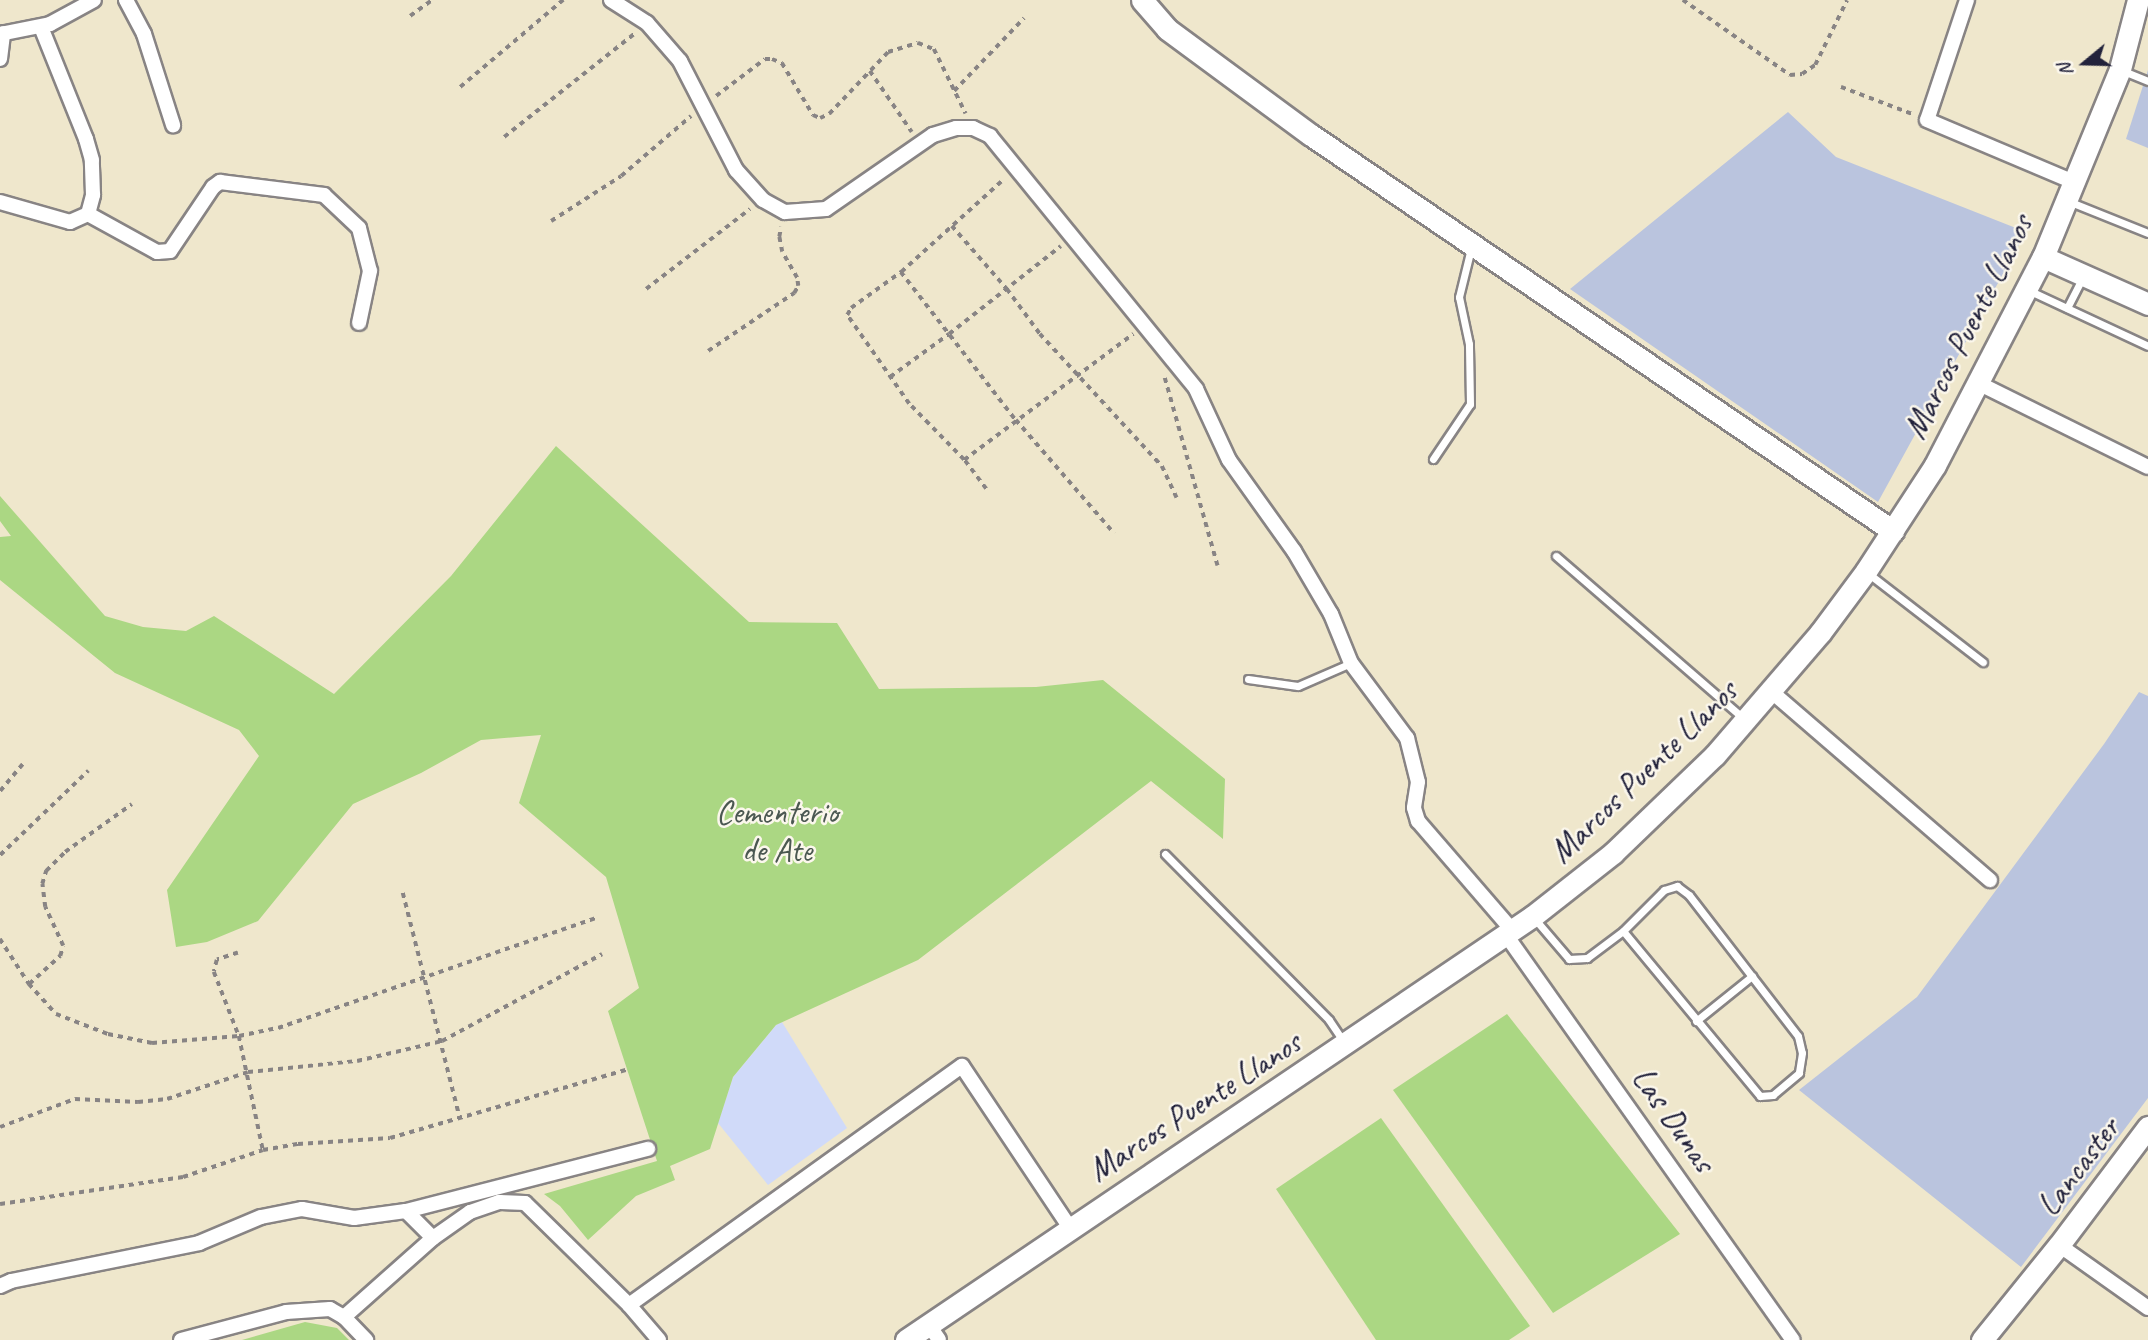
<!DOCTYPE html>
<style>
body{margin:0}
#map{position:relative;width:2148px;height:1340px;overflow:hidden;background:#efe7cc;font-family:Caveat,sans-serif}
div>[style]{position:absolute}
.built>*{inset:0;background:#d0daf9}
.industrial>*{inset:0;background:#bac4de}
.green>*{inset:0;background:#abd783}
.path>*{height:3.5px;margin-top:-1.75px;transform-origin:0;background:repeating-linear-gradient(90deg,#888484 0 5px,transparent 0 10px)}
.roads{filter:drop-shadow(2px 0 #888484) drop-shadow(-2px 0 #888484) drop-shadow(0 2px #888484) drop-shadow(0 -2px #888484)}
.lane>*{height:7px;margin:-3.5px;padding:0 3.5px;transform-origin:3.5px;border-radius:3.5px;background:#fff}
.street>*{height:14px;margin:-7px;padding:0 7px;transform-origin:7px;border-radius:7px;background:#fff}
.secondary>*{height:21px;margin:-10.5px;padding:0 10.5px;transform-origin:10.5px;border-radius:10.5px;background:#fff}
span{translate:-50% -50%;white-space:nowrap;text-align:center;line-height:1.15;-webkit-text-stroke:5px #fbf7ec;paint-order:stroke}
.street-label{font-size:33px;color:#22223b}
.park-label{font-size:33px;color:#4b5851}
.north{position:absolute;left:2050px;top:28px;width:70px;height:70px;-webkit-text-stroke:5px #fbf7ec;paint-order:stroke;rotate:251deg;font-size:19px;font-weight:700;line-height:28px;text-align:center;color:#22223b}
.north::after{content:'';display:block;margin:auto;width:24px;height:32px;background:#22223b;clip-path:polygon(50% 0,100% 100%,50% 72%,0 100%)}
</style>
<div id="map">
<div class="built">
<i style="clip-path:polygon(782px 1022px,847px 1128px,768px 1185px,718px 1123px,733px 1077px,776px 1025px)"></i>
</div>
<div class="industrial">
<i style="clip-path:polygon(2148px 70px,2148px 148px,2126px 139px)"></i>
<i style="clip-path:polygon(1788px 112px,1836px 157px,2026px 232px,1878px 502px,1570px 289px)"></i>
<i style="clip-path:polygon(2139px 692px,2148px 696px,2148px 1098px,2021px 1267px,1799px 1090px,1917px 997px,2104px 744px)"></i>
</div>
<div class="green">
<i style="clip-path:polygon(556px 446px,749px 622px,837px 623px,879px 689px,1036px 687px,1103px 680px,1225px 779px,1223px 839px,1151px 781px,918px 960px,776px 1025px,733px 1077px,710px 1149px,670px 1166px,675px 1180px,636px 1196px,588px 1240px,560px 1206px,544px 1194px,657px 1161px,608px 1011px,639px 988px,606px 877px,519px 803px,541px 735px,481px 740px,421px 773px,353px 804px,258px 921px,207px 942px,176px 947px,167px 890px,259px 756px,239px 730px,115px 673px,0 580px,0 537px,11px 536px,0 521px,0 496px,105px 616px,143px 627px,186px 631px,214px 616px,334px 694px,451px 576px)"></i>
<i style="clip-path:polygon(1507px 1014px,1680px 1234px,1553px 1313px,1393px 1090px)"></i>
<i style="clip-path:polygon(1381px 1118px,1530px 1326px,1509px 1340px,1376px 1340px,1276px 1189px)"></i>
<i style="clip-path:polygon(305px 1322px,337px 1328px,349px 1340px,242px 1340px)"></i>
</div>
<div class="path">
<i style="left:1683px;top:0;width:131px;rotate:35deg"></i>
<i style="left:1790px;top:75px;width:12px;rotate:-5deg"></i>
<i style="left:1802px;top:74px;width:16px;rotate:-35deg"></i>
<i style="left:1815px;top:65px;width:72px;rotate:-63.8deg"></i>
<i style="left:410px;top:16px;width:27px;rotate:-36deg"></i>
<i style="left:870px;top:71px;width:74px;rotate:55.5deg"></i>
<i style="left:460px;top:87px;width:135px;rotate:-40.2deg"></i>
<i style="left:1841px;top:87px;width:76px;rotate:20.8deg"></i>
<i style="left:954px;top:91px;width:101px;rotate:-46.2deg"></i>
<i style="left:716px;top:96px;width:61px;rotate:-37.1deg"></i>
<i style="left:765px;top:59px;width:7px"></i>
<i style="left:772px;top:59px;width:11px;rotate:22deg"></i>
<i style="left:782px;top:63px;width:61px;rotate:59.2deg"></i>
<i style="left:813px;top:115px;width:8px;rotate:23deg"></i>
<i style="left:820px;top:118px;width:10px;rotate:-24deg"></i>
<i style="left:829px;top:114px;width:86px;rotate:-46.4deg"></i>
<i style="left:888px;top:52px;width:31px;rotate:-17deg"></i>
<i style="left:918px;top:43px;width:17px;rotate:21deg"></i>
<i style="left:934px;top:49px;width:72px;rotate:63.8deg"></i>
<i style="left:504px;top:137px;width:166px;rotate:-38.4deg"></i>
<i style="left:551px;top:221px;width:83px;rotate:-32.7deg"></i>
<i style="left:621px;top:176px;width:92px;rotate:-40.6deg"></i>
<i style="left:952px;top:226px;width:84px;rotate:48.9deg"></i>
<i style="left:1007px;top:289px;width:56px;rotate:53.7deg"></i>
<i style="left:1040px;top:334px;width:180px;rotate:47.3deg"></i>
<i style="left:1162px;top:466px;width:35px;rotate:65deg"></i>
<i style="left:901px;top:272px;width:187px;rotate:52.2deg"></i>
<i style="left:1016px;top:420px;width:150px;rotate:49.1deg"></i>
<i style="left:646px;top:289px;width:131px;rotate:-37.6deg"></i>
<i style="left:708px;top:351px;width:104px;rotate:-34deg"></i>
<i style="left:794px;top:293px;width:8px;rotate:-60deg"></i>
<i style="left:798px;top:286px;width:8px;rotate:-97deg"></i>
<i style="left:797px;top:278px;width:30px;rotate:-120deg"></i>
<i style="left:782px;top:252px;width:15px;rotate:-101deg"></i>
<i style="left:779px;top:237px;width:10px;rotate:-79deg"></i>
<i style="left:890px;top:377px;width:73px;rotate:-36.1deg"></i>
<i style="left:949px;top:334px;width:142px;rotate:-38.2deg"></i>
<i style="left:1165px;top:378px;width:195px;rotate:74.3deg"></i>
<i style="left:964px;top:460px;width:211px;rotate:-36.7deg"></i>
<i style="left:986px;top:489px;width:36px;rotate:-127deg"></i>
<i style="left:964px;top:460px;width:78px;rotate:-134.5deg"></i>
<i style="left:909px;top:404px;width:108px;rotate:-124.9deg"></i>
<i style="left:847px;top:315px;width:8px;rotate:-60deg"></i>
<i style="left:851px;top:308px;width:62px;rotate:-35.8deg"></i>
<i style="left:901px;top:272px;width:139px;rotate:-42.1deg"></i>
<i style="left:0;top:791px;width:35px;rotate:-50deg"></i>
<i style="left:0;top:855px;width:122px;rotate:-43.7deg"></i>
<i style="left:403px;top:893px;width:233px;rotate:75.8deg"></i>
<i style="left:0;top:939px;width:54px;rotate:57.2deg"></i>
<i style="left:29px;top:984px;width:40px;rotate:48deg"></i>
<i style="left:56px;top:1014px;width:56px;rotate:21deg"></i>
<i style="left:108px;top:1034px;width:45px;rotate:11.6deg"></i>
<i style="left:152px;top:1043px;width:87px;rotate:-4.6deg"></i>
<i style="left:239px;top:1036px;width:40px;rotate:-12deg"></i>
<i style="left:278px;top:1028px;width:336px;rotate:-19.1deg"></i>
<i style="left:238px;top:953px;width:22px;rotate:162deg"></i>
<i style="left:217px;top:960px;width:12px;rotate:104deg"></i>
<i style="left:214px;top:972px;width:69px;rotate:68.7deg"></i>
<i style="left:239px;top:1036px;width:116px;rotate:78.1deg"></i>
<i style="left:29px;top:984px;width:42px;rotate:-42.1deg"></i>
<i style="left:60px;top:956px;width:10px;rotate:-73deg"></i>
<i style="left:63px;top:946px;width:43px;rotate:-114.8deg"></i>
<i style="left:45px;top:907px;width:23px;rotate:-97deg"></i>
<i style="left:42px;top:884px;width:14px;rotate:-73deg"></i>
<i style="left:46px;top:871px;width:27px;rotate:-45deg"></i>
<i style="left:65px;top:852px;width:82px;rotate:-35.6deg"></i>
<i style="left:0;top:1127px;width:80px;rotate:-20.5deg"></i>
<i style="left:75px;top:1099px;width:63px;rotate:2.7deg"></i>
<i style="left:138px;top:1102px;width:29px;rotate:-6deg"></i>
<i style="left:167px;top:1099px;width:85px;rotate:-18.4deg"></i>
<i style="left:248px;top:1072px;width:110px;rotate:-5.8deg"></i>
<i style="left:357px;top:1061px;width:87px;rotate:-13.2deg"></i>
<i style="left:442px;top:1041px;width:182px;rotate:-28.5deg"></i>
<i style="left:0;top:1204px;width:185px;rotate:-8.4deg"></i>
<i style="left:183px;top:1177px;width:84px;rotate:-18.6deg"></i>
<i style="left:263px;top:1150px;width:36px;rotate:-10deg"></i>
<i style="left:298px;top:1144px;width:92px;rotate:-3.7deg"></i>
<i style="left:390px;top:1138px;width:246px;rotate:-16.1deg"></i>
</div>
<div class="roads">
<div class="lane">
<i style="left:2121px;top:70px;width:29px;rotate:22deg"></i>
<i style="left:2068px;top:201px;width:86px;rotate:21.8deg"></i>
<i style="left:2028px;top:290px;width:132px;rotate:25deg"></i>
<i style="left:2067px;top:308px;width:35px;rotate:-63deg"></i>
<i style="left:1433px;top:459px;width:66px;rotate:-56.1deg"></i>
<i style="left:1470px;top:404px;width:60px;rotate:-91deg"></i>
<i style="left:1469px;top:344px;width:48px;rotate:-102deg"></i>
<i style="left:1459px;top:297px;width:50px;rotate:-76.2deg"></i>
<i style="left:1556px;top:556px;width:247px;rotate:40.9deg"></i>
<i style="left:1869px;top:574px;width:144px;rotate:37.7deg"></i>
<i style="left:1248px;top:679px;width:50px;rotate:8deg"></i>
<i style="left:1298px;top:686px;width:58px;rotate:-23.5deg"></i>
<i style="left:1165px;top:854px;width:233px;rotate:45.3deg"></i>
<i style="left:1329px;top:1020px;width:27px;rotate:56deg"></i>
<i style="left:1534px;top:918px;width:54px;rotate:49.5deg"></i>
<i style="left:1569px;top:959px;width:18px;rotate:-3deg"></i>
<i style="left:1587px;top:958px;width:45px;rotate:-36.9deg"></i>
<i style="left:1623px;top:931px;width:58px;rotate:-45deg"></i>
<i style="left:1664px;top:890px;width:14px;rotate:-17deg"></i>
<i style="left:1677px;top:886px;width:15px;rotate:37deg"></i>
<i style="left:1689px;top:895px;width:178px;rotate:52.3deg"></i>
<i style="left:1798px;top:1036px;width:17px;rotate:77deg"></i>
<i style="left:1802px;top:1053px;width:20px;rotate:99deg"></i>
<i style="left:1799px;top:1073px;width:34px;rotate:140deg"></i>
<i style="left:1773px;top:1095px;width:13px;rotate:176deg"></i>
<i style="left:1760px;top:1096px;width:214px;rotate:-129.7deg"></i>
<i style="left:1696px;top:1021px;width:72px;rotate:-38.8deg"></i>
</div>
<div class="street">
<i style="left:126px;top:0;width:38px;rotate:62deg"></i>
<i style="left:144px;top:34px;width:96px;rotate:72.3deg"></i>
<i style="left:611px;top:0;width:43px;rotate:32.6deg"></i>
<i style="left:647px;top:23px;width:50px;rotate:49deg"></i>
<i style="left:680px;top:61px;width:123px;rotate:62.8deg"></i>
<i style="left:736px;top:170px;width:40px;rotate:48deg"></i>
<i style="left:763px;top:200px;width:25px;rotate:29deg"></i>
<i style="left:785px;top:212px;width:41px;rotate:-4.2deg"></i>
<i style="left:826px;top:209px;width:130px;rotate:-34.7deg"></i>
<i style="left:933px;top:135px;width:24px;rotate:-17deg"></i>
<i style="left:956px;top:128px;width:17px"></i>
<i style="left:973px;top:128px;width:19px;rotate:25deg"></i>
<i style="left:990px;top:136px;width:326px;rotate:50.8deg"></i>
<i style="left:1196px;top:389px;width:78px;rotate:65.1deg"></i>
<i style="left:1229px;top:460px;width:112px;rotate:54.5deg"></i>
<i style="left:1294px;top:551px;width:73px;rotate:59.6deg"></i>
<i style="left:1331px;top:614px;width:53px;rotate:67.8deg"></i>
<i style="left:1351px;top:663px;width:94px;rotate:53.3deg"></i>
<i style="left:1407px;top:738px;width:45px;rotate:76deg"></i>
<i style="left:1418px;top:782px;width:26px;rotate:99deg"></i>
<i style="left:1414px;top:808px;width:14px;rotate:73deg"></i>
<i style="left:1418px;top:821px;width:144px;rotate:49.2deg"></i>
<i style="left:1967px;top:0;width:126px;rotate:108.4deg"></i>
<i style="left:1927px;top:120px;width:160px;rotate:22.9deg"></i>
<i style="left:0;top:34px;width:51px;rotate:-11.3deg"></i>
<i style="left:50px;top:24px;width:50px;rotate:-28.6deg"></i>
<i style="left:0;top:59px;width:26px;rotate:-83deg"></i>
<i style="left:0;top:202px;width:73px;rotate:15.9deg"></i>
<i style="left:70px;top:222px;width:20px;rotate:-24deg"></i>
<i style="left:88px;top:214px;width:20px;rotate:-75deg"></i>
<i style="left:93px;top:195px;width:35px;rotate:-92deg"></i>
<i style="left:92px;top:160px;width:22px;rotate:-106deg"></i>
<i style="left:86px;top:139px;width:121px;rotate:-111.9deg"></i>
<i style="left:88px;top:214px;width:79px;rotate:28.8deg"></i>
<i style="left:157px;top:252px;width:13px;rotate:-4deg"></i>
<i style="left:170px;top:251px;width:77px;rotate:-56.1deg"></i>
<i style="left:213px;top:187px;width:9px;rotate:-36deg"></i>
<i style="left:220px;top:182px;width:105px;rotate:7.1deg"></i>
<i style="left:324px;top:195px;width:48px;rotate:43.3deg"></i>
<i style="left:359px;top:228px;width:44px;rotate:75.7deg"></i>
<i style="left:370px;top:271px;width:53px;rotate:101.9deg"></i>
<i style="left:1980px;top:384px;width:187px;rotate:26.3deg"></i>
<i style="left:1772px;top:692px;width:288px;rotate:40.8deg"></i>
<i style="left:1506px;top:935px;width:496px;rotate:54.7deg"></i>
<i style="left:406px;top:1211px;width:250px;rotate:-14.4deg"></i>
<i style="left:2059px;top:1245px;width:109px;rotate:35.3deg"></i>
<i style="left:0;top:1286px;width:12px;rotate:-24deg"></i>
<i style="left:11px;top:1281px;width:192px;rotate:-11.4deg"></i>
<i style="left:199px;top:1243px;width:67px;rotate:-22.8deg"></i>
<i style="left:261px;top:1217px;width:42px;rotate:-11deg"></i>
<i style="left:302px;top:1209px;width:53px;rotate:9.8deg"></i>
<i style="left:354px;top:1218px;width:52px;rotate:-7.7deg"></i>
<i style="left:406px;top:1211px;width:38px;rotate:45deg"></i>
<i style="left:629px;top:1305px;width:410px;rotate:-35.7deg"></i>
<i style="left:962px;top:1066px;width:195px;rotate:56.3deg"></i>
<i style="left:344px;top:1317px;width:119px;rotate:-41.6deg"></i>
<i style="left:433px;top:1238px;width:45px;rotate:-35.1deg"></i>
<i style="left:470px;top:1212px;width:31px;rotate:-19deg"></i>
<i style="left:499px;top:1202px;width:26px;rotate:2deg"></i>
<i style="left:525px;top:1203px;width:146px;rotate:44.4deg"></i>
<i style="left:629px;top:1305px;width:46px;rotate:49.4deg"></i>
<i style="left:928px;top:1324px;width:19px;rotate:55deg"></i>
<i style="left:181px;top:1340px;width:109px;rotate:-14.9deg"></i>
<i style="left:286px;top:1312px;width:44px;rotate:-3.9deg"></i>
<i style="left:330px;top:1309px;width:16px;rotate:30deg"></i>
<i style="left:344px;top:1317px;width:32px;rotate:46deg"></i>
</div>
<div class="secondary">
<i style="left:1142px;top:0;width:38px;rotate:49deg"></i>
<i style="left:1167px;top:29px;width:179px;rotate:36.4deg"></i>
<i style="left:1311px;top:135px;width:704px;rotate:34.23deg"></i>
<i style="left:2043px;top:257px;width:115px;rotate:24.1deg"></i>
<i style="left:906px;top:1340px;width:757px;rotate:-34.07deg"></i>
<i style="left:1533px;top:916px;width:102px;rotate:-38.2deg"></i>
<i style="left:1613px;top:853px;width:141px;rotate:-43.9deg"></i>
<i style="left:1715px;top:755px;width:161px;rotate:-49.3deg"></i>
<i style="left:1820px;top:633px;width:77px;rotate:-53.4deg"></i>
<i style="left:1866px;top:571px;width:126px;rotate:-56.9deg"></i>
<i style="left:1935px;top:465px;width:234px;rotate:-62.6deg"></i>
<i style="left:2043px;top:257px;width:203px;rotate:-67.7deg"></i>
<i style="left:2120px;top:69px;width:71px;rotate:-75.4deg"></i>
<i style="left:1982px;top:1340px;width:122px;rotate:-51deg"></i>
<i style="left:2059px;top:1245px;width:148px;rotate:-53deg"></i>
</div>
</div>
<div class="street-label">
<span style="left:1969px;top:327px;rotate:-63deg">Marcos Puente Llanos</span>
<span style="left:1644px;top:772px;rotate:-44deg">Marcos Puente Llanos</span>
<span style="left:1195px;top:1107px;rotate:-33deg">Marcos Puente Llanos</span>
<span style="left:1673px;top:1120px;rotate:55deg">Las Dunas</span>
<span style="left:2079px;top:1167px;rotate:-53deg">Lancaster</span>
</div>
<div class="park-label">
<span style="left:777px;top:832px">Cementerio<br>de Ate</span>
</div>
<div class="north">N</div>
</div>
